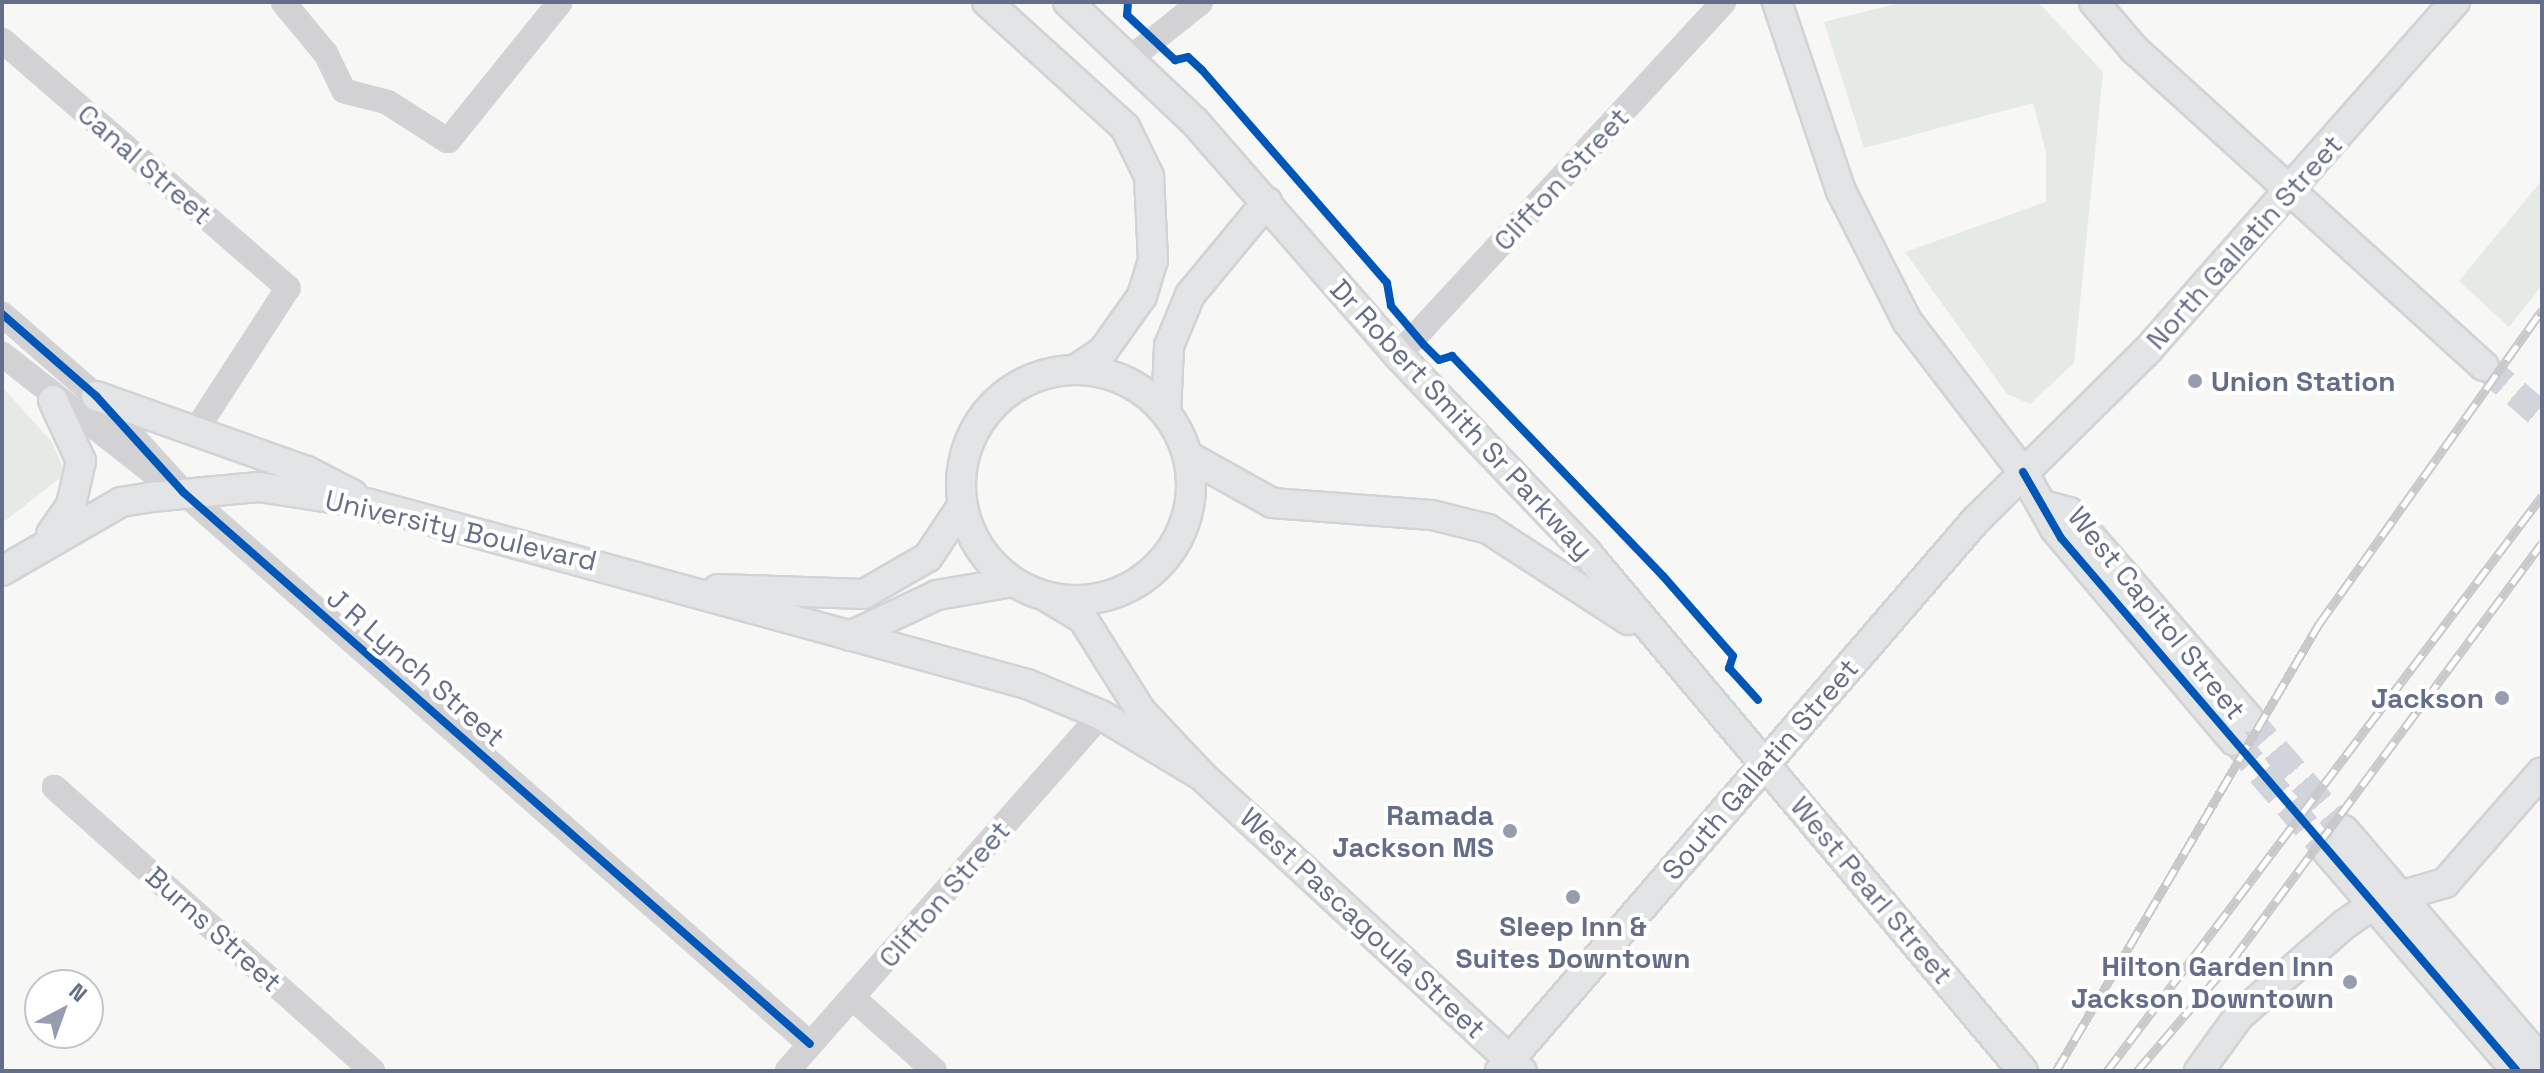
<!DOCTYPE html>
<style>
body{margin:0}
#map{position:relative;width:2544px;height:1073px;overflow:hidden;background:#f7f7f6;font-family:"Space Grotesk",sans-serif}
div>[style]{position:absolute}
.green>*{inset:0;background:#e5eae4}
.secondary-tunnel>*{height:28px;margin-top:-14px;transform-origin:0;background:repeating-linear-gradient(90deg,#d2d4db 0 28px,transparent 0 42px)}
.roads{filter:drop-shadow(2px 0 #d2d3d5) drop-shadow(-2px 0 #d2d3d5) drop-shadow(0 2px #d2d3d5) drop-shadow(0 -2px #d2d3d5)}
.street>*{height:20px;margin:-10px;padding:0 10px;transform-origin:10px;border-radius:10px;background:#d2d2d4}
.secondary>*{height:28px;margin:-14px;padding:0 14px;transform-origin:14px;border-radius:14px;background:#e3e4e5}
.secondary>.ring{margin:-14px;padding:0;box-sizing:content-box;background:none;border:28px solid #e3e4e5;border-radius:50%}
.rail>*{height:9px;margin-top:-4.5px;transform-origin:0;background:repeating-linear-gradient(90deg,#fff 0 18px,#c9c9cb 0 36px);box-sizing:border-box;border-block:2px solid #c9c9cb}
.cycleway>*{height:8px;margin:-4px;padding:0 4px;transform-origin:4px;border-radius:4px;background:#0057b8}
.dots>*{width:22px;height:22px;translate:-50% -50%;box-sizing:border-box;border:4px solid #fff;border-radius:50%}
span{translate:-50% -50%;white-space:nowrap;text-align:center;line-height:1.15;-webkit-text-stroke:8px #fff;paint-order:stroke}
.street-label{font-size:28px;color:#646d89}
.poi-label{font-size:28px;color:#646d89;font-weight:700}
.left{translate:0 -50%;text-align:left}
.right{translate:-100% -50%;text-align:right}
.frame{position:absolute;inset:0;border:4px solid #646d89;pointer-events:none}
.north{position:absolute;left:24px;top:969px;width:80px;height:80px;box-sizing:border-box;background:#fff;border:2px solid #c1c5d0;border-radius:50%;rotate:41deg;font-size:22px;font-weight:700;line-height:32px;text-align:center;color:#646d89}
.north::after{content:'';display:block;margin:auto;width:28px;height:36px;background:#979daf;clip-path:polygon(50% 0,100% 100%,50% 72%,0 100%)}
</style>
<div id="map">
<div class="green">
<i style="clip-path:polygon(1903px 2px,2038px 2px,2103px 72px,2074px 363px,2030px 404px,2007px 394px,1905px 252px,2046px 202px,2046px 152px,2033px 103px,1864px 148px,1824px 22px)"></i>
<i style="clip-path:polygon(2542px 180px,2542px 285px,2509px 327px,2459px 281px)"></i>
<i style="clip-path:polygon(2px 387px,52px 442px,63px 468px,60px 478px,2px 523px)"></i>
</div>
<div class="secondary-tunnel">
<i style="left:2484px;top:366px;width:77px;rotate:40.8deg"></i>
<i style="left:2248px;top:718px;width:148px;rotate:49.4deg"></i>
<i style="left:2234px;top:741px;width:144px;rotate:49.8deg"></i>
</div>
<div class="roads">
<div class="street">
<i style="left:283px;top:2px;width:67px;rotate:50.4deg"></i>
<i style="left:326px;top:54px;width:41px;rotate:64.1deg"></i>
<i style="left:344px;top:91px;width:44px;rotate:14.3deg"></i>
<i style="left:387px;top:102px;width:72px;rotate:32.6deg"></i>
<i style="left:448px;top:141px;width:179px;rotate:-51.1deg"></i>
<i style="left:2px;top:40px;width:379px;rotate:40.9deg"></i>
<i style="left:288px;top:288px;width:169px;rotate:122.9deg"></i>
<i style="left:1132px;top:57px;width:88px;rotate:-38.6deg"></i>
<i style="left:2px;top:314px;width:125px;rotate:41.1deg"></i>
<i style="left:96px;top:396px;width:130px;rotate:47.8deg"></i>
<i style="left:183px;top:492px;width:835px;rotate:41.36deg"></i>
<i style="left:2px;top:354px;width:199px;rotate:38.1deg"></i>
<i style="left:1398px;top:355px;width:481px;rotate:-47.3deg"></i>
<i style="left:54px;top:787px;width:427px;rotate:41.7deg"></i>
<i style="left:854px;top:999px;width:108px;rotate:41.6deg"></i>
<i style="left:787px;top:1071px;width:475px;rotate:-48.6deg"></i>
</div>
<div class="secondary">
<i style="left:987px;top:2px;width:186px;rotate:42.2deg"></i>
<i style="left:1125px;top:127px;width:55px;rotate:63.9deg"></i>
<i style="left:1149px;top:176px;width:84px;rotate:87.3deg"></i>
<i style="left:1153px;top:260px;width:38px;rotate:107deg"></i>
<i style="left:1142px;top:296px;width:67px;rotate:125.3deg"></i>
<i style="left:1103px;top:351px;width:34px;rotate:146deg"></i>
<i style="left:1068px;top:2px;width:175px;rotate:43.4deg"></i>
<i style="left:1195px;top:122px;width:309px;rotate:48.9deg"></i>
<i style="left:1398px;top:355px;width:272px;rotate:46.3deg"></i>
<i style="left:1586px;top:552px;width:678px;rotate:49.9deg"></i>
<i style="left:1777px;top:2px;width:200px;rotate:71.3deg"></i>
<i style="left:1841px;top:191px;width:146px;rotate:63.1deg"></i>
<i style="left:1907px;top:321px;width:190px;rotate:52.5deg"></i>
<i style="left:2023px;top:472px;width:65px;rotate:60.7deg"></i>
<i style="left:2055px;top:529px;width:277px;rotate:49.8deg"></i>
<i style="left:2094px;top:2px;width:62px;rotate:49.6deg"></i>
<i style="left:2134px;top:49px;width:472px;rotate:42.2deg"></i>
<i class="ring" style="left:961px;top:370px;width:202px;height:202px"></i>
<i style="left:96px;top:396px;width:224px;rotate:19.6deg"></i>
<i style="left:307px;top:471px;width:51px;rotate:27.1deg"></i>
<i style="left:1166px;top:413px;width:67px;rotate:-87.4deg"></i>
<i style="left:1169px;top:346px;width:55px;rotate:-67.6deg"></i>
<i style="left:1190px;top:295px;width:121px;rotate:-50.4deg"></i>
<i style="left:1188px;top:456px;width:96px;rotate:29.2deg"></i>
<i style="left:1272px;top:503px;width:160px;rotate:4.3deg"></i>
<i style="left:1432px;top:515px;width:58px;rotate:14deg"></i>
<i style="left:1488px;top:529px;width:167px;rotate:33deg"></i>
<i style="left:2047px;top:506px;width:23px;rotate:15deg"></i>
<i style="left:2069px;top:512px;width:273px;rotate:49deg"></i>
<i style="left:51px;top:534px;width:35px;rotate:-55deg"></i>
<i style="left:71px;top:505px;width:45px;rotate:-77.2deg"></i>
<i style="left:81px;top:461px;width:67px;rotate:-114.7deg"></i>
<i style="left:2px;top:571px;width:138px;rotate:-30.1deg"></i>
<i style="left:121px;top:502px;width:30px;rotate:-9deg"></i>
<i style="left:151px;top:497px;width:108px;rotate:-5.3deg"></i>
<i style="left:259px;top:487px;width:112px;rotate:8.7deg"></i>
<i style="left:370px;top:504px;width:681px;rotate:15.32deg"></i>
<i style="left:1027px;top:684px;width:80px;rotate:22.7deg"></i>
<i style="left:1101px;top:715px;width:118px;rotate:31.1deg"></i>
<i style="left:718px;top:589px;width:146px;rotate:2deg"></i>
<i style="left:864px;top:594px;width:74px;rotate:-30deg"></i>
<i style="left:928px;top:557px;width:61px;rotate:-56.3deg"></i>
<i style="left:1050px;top:599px;width:39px;rotate:31deg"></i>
<i style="left:1083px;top:619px;width:109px;rotate:57.8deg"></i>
<i style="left:1141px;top:711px;width:89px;rotate:46.8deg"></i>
<i style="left:1202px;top:776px;width:435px;rotate:42.7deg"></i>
<i style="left:850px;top:636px;width:96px;rotate:-25.2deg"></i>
<i style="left:937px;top:595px;width:76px;rotate:-9.8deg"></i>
<i style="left:2344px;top:830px;width:305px;rotate:49.5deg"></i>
<i style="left:2327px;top:851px;width:291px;rotate:49.2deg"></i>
<i style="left:1500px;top:1071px;width:728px;rotate:-49.18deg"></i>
<i style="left:1976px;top:520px;width:239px;rotate:-44.7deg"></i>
<i style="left:2146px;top:352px;width:467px;rotate:-48.6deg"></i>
<i style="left:2199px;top:1071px;width:68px;rotate:-54deg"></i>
<i style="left:2239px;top:1016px;width:140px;rotate:-41deg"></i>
<i style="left:2345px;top:924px;width:37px;rotate:-35deg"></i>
<i style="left:2375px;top:903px;width:73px;rotate:-15.9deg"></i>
<i style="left:2445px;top:883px;width:147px;rotate:-48.9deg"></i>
</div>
</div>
<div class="rail">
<i style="left:2056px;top:1071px;width:519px;rotate:-59.53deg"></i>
<i style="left:2319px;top:624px;width:385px;rotate:-54.6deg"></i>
<i style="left:2107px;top:1071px;width:721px;rotate:-52.89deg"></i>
<i style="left:2137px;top:1071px;width:148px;rotate:-49.4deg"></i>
<i style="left:2233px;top:959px;width:518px;rotate:-53.4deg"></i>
</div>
<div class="cycleway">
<i style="left:1128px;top:2px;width:13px;rotate:94deg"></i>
<i style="left:1127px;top:15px;width:66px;rotate:43.2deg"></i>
<i style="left:1175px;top:60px;width:13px;rotate:-13deg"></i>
<i style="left:1188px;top:57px;width:19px;rotate:43deg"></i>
<i style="left:1202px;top:70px;width:282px;rotate:49deg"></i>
<i style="left:1387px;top:283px;width:23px;rotate:80deg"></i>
<i style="left:1391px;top:306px;width:51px;rotate:49.8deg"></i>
<i style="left:1424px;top:345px;width:21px;rotate:45deg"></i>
<i style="left:1439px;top:360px;width:14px;rotate:-17deg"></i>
<i style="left:1452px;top:356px;width:305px;rotate:46.2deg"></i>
<i style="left:1663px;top:576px;width:106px;rotate:48.8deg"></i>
<i style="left:1733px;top:656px;width:13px;rotate:108deg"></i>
<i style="left:1729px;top:668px;width:43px;rotate:47.8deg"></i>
<i style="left:2px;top:314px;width:125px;rotate:41.1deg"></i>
<i style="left:96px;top:396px;width:130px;rotate:47.8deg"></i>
<i style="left:183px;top:492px;width:835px;rotate:41.36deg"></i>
<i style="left:2023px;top:472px;width:76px;rotate:60.1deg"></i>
<i style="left:2061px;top:538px;width:701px;rotate:49.45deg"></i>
</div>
<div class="dots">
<i style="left:2195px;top:381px;background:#979daf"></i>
<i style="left:2502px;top:698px;background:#979daf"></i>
<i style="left:1510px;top:831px;background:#979daf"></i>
<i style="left:1573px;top:897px;background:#979daf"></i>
<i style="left:2350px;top:982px;background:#979daf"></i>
</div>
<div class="street-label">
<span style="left:145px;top:164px;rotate:41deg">Canal Street</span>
<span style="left:1561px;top:179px;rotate:-47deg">Clifton Street</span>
<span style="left:2244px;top:242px;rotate:-48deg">North Gallatin Street</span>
<span style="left:1462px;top:419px;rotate:47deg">Dr Robert Smith Sr Parkway</span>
<span style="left:461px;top:530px;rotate:13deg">University Boulevard</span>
<span style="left:2157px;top:613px;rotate:51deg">West Capitol Street</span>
<span style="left:416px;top:667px;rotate:41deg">J R Lynch Street</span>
<span style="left:1760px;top:769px;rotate:-49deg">South Gallatin Street</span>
<span style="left:1872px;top:890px;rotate:50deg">West Pearl Street</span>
<span style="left:944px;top:894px;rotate:-49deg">Clifton Street</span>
<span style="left:1363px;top:923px;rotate:43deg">West Pascagoula Street</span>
<span style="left:214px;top:929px;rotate:42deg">Burns Street</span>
</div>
<div class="poi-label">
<span class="left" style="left:2211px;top:381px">Union Station</span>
<span class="right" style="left:2484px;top:698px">Jackson</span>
<span class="right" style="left:1494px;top:831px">Ramada<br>Jackson MS</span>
<span style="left:1573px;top:942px">Sleep Inn &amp;<br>Suites Downtown</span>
<span class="right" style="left:2334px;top:982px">Hilton Garden Inn<br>Jackson Downtown</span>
</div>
<div class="frame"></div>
<div class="north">N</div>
</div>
